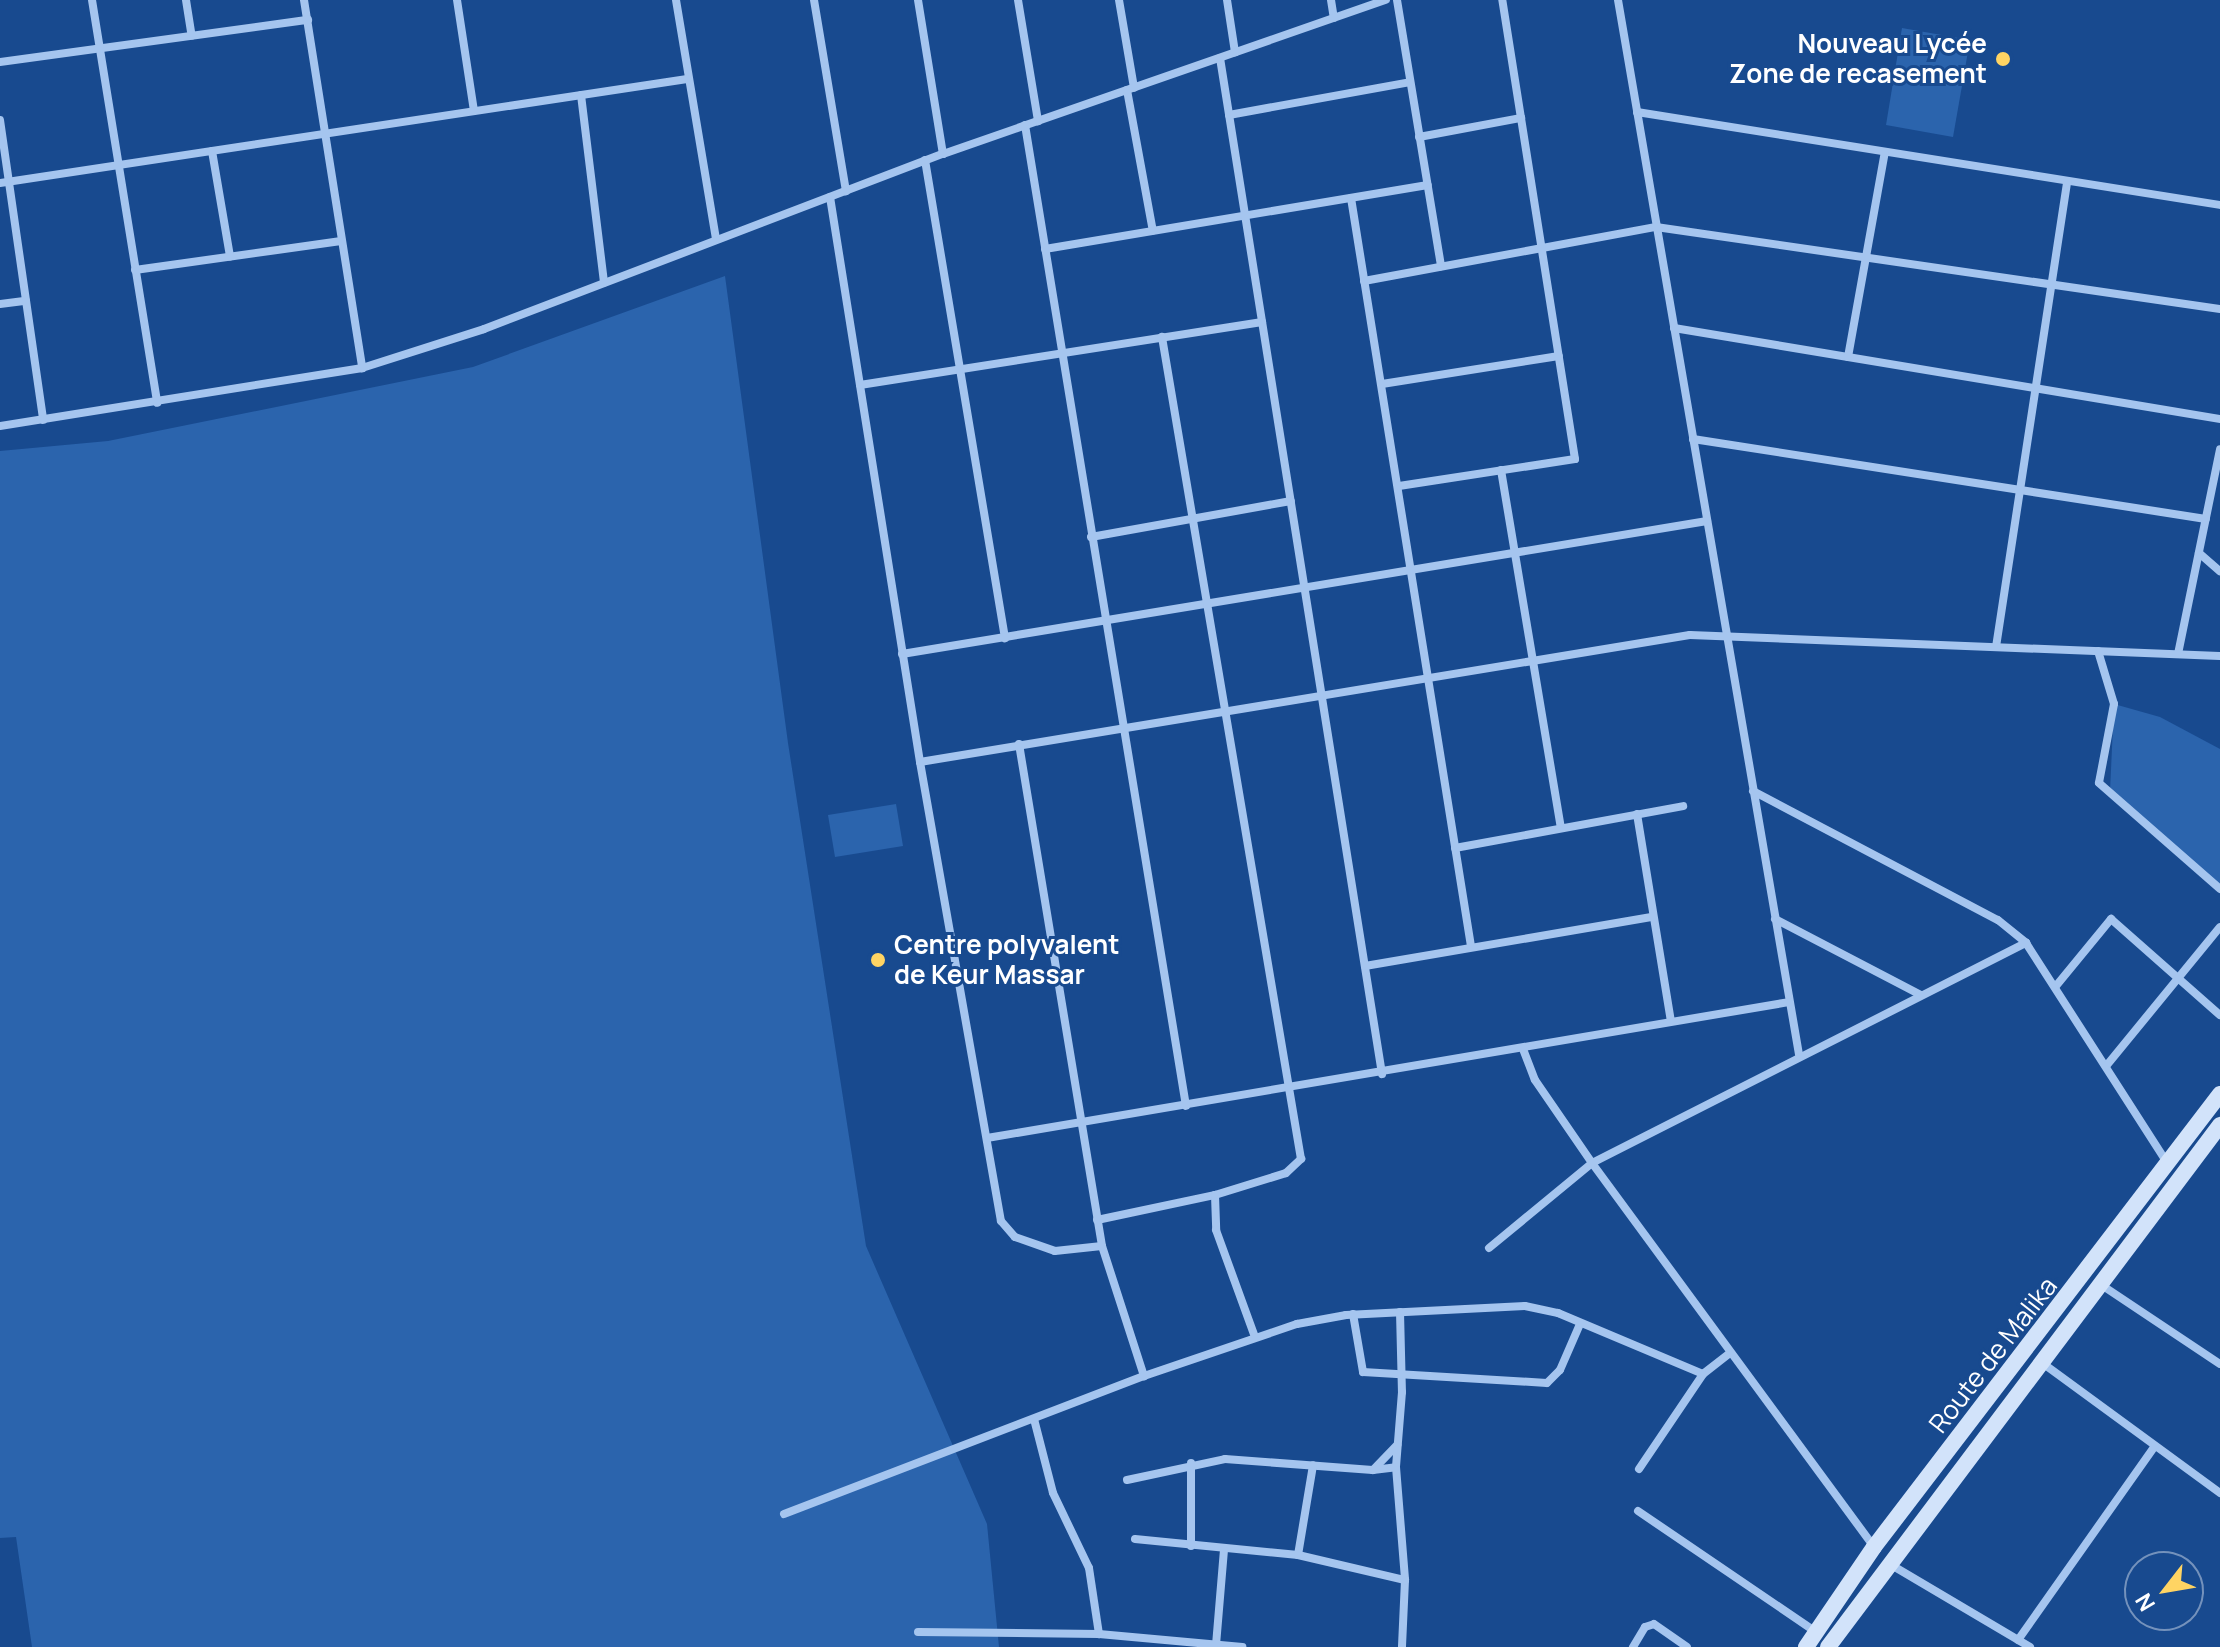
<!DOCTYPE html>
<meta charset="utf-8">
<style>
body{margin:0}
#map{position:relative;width:2220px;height:1647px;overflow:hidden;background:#184a8f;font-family:Manrope,sans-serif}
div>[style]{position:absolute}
.green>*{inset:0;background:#2b64ad}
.street>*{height:8px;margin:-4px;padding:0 4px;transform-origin:4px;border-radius:4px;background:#a5c5ef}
.secondary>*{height:16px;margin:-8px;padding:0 8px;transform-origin:8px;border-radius:8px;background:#d2e3fa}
.dots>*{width:22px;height:22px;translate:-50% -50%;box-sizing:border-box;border:4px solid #184a8f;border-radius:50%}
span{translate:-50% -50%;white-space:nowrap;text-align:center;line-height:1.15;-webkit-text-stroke:6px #184a8f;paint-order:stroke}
.poi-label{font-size:26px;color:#fff;font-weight:700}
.right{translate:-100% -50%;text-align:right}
.left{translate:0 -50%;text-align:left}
.street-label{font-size:26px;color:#fff}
.north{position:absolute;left:2124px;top:1551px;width:80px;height:80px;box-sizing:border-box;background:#184a8f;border:2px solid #7492bc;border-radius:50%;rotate:239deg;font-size:22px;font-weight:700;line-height:32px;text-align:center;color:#fff}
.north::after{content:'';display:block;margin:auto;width:28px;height:36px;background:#ffd463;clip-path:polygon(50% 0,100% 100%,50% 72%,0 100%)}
</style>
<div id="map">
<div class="green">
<i style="clip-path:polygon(1902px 28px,1970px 40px,1953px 137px,1886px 125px)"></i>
<i style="clip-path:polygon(725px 276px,788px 743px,866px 1246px,987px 1524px,999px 1647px,32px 1647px,16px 1537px,0 1538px,0 451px,108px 441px,473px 367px)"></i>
<i style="clip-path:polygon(2114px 704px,2160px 717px,2220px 749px,2220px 890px,2110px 792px)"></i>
<i style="clip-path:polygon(896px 804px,903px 846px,835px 857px,828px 815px)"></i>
</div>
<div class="street">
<i style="left:92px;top:0;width:408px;rotate:80.8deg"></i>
<i style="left:186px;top:0;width:36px;rotate:81deg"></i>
<i style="left:304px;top:0;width:373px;rotate:81deg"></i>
<i style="left:457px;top:0;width:112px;rotate:81.3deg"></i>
<i style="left:676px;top:0;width:243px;rotate:80.5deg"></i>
<i style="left:814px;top:0;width:194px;rotate:80.5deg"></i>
<i style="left:918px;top:0;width:156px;rotate:80.8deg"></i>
<i style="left:1018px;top:0;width:123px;rotate:80.6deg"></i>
<i style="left:1119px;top:0;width:89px;rotate:80.3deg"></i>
<i style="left:1227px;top:0;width:53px;rotate:81.3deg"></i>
<i style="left:1331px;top:0;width:18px;rotate:81deg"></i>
<i style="left:1397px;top:0;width:270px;rotate:80.6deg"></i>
<i style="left:1618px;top:0;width:1070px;rotate:80.26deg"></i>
<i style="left:1220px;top:58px;width:1029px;rotate:80.94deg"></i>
<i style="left:0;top:62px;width:311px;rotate:-7.8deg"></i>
<i style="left:1127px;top:90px;width:143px;rotate:79.6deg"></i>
<i style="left:581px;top:95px;width:189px;rotate:83deg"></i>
<i style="left:1637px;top:112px;width:590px;rotate:9.06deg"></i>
<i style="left:1229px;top:115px;width:184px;rotate:-10.3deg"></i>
<i style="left:0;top:120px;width:303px;rotate:81.8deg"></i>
<i style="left:1025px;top:125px;width:994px;rotate:80.68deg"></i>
<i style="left:1419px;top:137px;width:104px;rotate:-10.6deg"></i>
<i style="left:212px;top:151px;width:107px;rotate:80.3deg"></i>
<i style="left:925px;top:160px;width:485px;rotate:80.5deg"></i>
<i style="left:0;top:183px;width:695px;rotate:-8.61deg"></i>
<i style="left:830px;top:197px;width:572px;rotate:80.95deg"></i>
<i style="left:920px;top:762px;width:466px;rotate:80deg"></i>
<i style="left:1001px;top:1221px;width:21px;rotate:49deg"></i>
<i style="left:1015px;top:1237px;width:42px;rotate:19.3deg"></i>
<i style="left:1055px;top:1251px;width:47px;rotate:-6.1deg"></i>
<i style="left:1351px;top:198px;width:758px;rotate:80.89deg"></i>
<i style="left:1045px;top:249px;width:388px;rotate:-9.5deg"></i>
<i style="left:135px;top:270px;width:208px;rotate:-8deg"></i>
<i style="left:1364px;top:281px;width:297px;rotate:-10.5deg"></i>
<i style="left:1656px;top:227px;width:570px;rotate:8.27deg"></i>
<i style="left:0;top:304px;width:26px;rotate:-7deg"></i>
<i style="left:1674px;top:328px;width:554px;rotate:9.46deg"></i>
<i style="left:1848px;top:357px;width:208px;rotate:-79.8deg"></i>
<i style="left:1382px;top:384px;width:179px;rotate:-9deg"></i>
<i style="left:860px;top:385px;width:407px;rotate:-8.9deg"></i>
<i style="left:0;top:426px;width:367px;rotate:-9.1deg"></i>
<i style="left:362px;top:368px;width:128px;rotate:-17.7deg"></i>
<i style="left:484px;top:329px;width:491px;rotate:-20.9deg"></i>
<i style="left:943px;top:154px;width:469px;rotate:-19.2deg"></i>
<i style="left:1693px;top:439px;width:519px;rotate:8.86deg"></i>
<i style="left:1501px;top:470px;width:363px;rotate:80.5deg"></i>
<i style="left:1399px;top:486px;width:178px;rotate:-8.7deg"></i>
<i style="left:1575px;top:459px;width:465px;rotate:-99deg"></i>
<i style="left:1091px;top:537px;width:203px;rotate:-10.2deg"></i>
<i style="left:2199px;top:553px;width:28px;rotate:41deg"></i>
<i style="left:1996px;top:647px;width:471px;rotate:-81.3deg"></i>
<i style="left:2098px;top:651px;width:55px;rotate:73.2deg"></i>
<i style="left:2114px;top:704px;width:80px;rotate:100.8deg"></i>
<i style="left:2099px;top:783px;width:161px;rotate:41.2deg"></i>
<i style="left:902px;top:654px;width:816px;rotate:-9.38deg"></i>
<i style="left:2178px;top:654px;width:209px;rotate:-78.4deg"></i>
<i style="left:1019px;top:744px;width:509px;rotate:80.61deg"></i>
<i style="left:1102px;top:1246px;width:137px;rotate:72.1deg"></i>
<i style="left:920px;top:762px;width:780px;rotate:-9.37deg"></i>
<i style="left:1690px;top:635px;width:530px;rotate:2.27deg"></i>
<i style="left:1753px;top:791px;width:277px;rotate:27.8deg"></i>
<i style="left:1998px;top:920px;width:36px;rotate:39deg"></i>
<i style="left:2026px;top:943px;width:261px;rotate:57.3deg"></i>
<i style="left:1637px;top:814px;width:210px;rotate:80.7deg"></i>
<i style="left:1455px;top:848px;width:232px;rotate:-10.4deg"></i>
<i style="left:1775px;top:919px;width:165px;rotate:27.5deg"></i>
<i style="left:1365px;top:966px;width:292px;rotate:-9.7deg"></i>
<i style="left:2056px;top:986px;width:87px;rotate:-50.6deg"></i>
<i style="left:2111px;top:919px;width:145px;rotate:41.4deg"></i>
<i style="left:1523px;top:1049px;width:33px;rotate:69deg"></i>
<i style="left:1535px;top:1080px;width:101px;rotate:55.5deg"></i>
<i style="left:1592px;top:1163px;width:476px;rotate:53.7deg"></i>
<i style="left:2107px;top:1065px;width:178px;rotate:-50.7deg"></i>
<i style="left:987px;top:1138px;width:813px;rotate:-9.62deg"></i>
<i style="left:1215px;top:1195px;width:35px;rotate:88deg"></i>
<i style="left:1216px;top:1230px;width:114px;rotate:70deg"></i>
<i style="left:1097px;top:1220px;width:121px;rotate:-12deg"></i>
<i style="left:1215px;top:1195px;width:74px;rotate:-17.2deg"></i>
<i style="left:1286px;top:1173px;width:21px;rotate:-43deg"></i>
<i style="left:1301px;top:1159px;width:834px;rotate:-99.6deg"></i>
<i style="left:1489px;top:1248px;width:134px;rotate:-39.5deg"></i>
<i style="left:1592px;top:1163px;width:487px;rotate:-26.9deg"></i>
<i style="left:2100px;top:1284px;width:144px;rotate:33.7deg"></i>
<i style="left:1400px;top:1312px;width:80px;rotate:88.6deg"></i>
<i style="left:1402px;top:1392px;width:75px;rotate:94.6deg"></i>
<i style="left:1396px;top:1467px;width:113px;rotate:85.4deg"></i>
<i style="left:1405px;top:1580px;width:67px;rotate:92.6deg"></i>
<i style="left:1353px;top:1314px;width:59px;rotate:80.2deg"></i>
<i style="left:1363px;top:1372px;width:184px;rotate:3.4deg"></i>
<i style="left:1547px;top:1383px;width:18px;rotate:-45deg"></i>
<i style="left:1560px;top:1370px;width:50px;rotate:-66.5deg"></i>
<i style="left:2041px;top:1362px;width:222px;rotate:36.2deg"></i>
<i style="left:1034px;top:1419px;width:76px;rotate:75.6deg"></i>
<i style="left:1053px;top:1493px;width:83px;rotate:64.4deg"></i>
<i style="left:1089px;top:1568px;width:67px;rotate:81.4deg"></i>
<i style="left:1639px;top:1469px;width:115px;rotate:-56deg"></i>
<i style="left:1703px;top:1374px;width:34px;rotate:-38deg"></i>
<i style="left:1373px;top:1470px;width:35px;rotate:-46deg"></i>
<i style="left:1127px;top:1480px;width:100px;rotate:-12.1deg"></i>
<i style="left:1225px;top:1459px;width:148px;rotate:4.3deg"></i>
<i style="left:1373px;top:1470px;width:23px;rotate:-7deg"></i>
<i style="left:1638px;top:1511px;width:215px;rotate:34.2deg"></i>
<i style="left:784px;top:1514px;width:386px;rotate:-21deg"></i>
<i style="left:1144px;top:1376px;width:162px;rotate:-18.8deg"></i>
<i style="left:1297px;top:1324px;width:50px;rotate:-10.4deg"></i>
<i style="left:1346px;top:1315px;width:179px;rotate:-2.9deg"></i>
<i style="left:1525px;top:1306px;width:34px;rotate:12deg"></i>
<i style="left:1558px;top:1313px;width:157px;rotate:22.8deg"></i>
<i style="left:1135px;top:1539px;width:164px;rotate:5.6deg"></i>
<i style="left:1298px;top:1555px;width:110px;rotate:13.2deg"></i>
<i style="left:1191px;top:1546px;width:83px;rotate:-90deg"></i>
<i style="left:1298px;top:1555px;width:91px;rotate:-80.5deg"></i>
<i style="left:1888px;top:1563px;width:165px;rotate:30.6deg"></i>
<i style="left:918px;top:1632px;width:181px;rotate:0.6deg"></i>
<i style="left:1099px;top:1634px;width:144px;rotate:5.2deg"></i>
<i style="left:2018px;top:1640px;width:237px;rotate:-54.8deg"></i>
<i style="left:1216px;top:1645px;width:95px;rotate:-85.2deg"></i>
<i style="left:1633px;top:1647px;width:23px;rotate:-59deg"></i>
<i style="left:1645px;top:1627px;width:9px;rotate:-18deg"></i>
<i style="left:1654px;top:1624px;width:40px;rotate:34.9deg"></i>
</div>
<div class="secondary">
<i style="left:1806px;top:1647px;width:121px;rotate:-55.8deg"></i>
<i style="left:1874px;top:1547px;width:570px;rotate:-52.63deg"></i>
<i style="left:1828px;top:1647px;width:653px;rotate:-53.09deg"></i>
</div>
<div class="dots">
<i style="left:2003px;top:59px;background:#ffd463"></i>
<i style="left:878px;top:960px;background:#ffd463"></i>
</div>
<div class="poi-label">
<span class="right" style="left:1987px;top:59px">Nouveau Lycée<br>Zone de recasement</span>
<span class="left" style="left:894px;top:960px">Centre polyvalent<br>de Keur Massar</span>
</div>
<div class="street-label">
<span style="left:1993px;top:1355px;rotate:-52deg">Route de Malika</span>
</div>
<div class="north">N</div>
</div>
